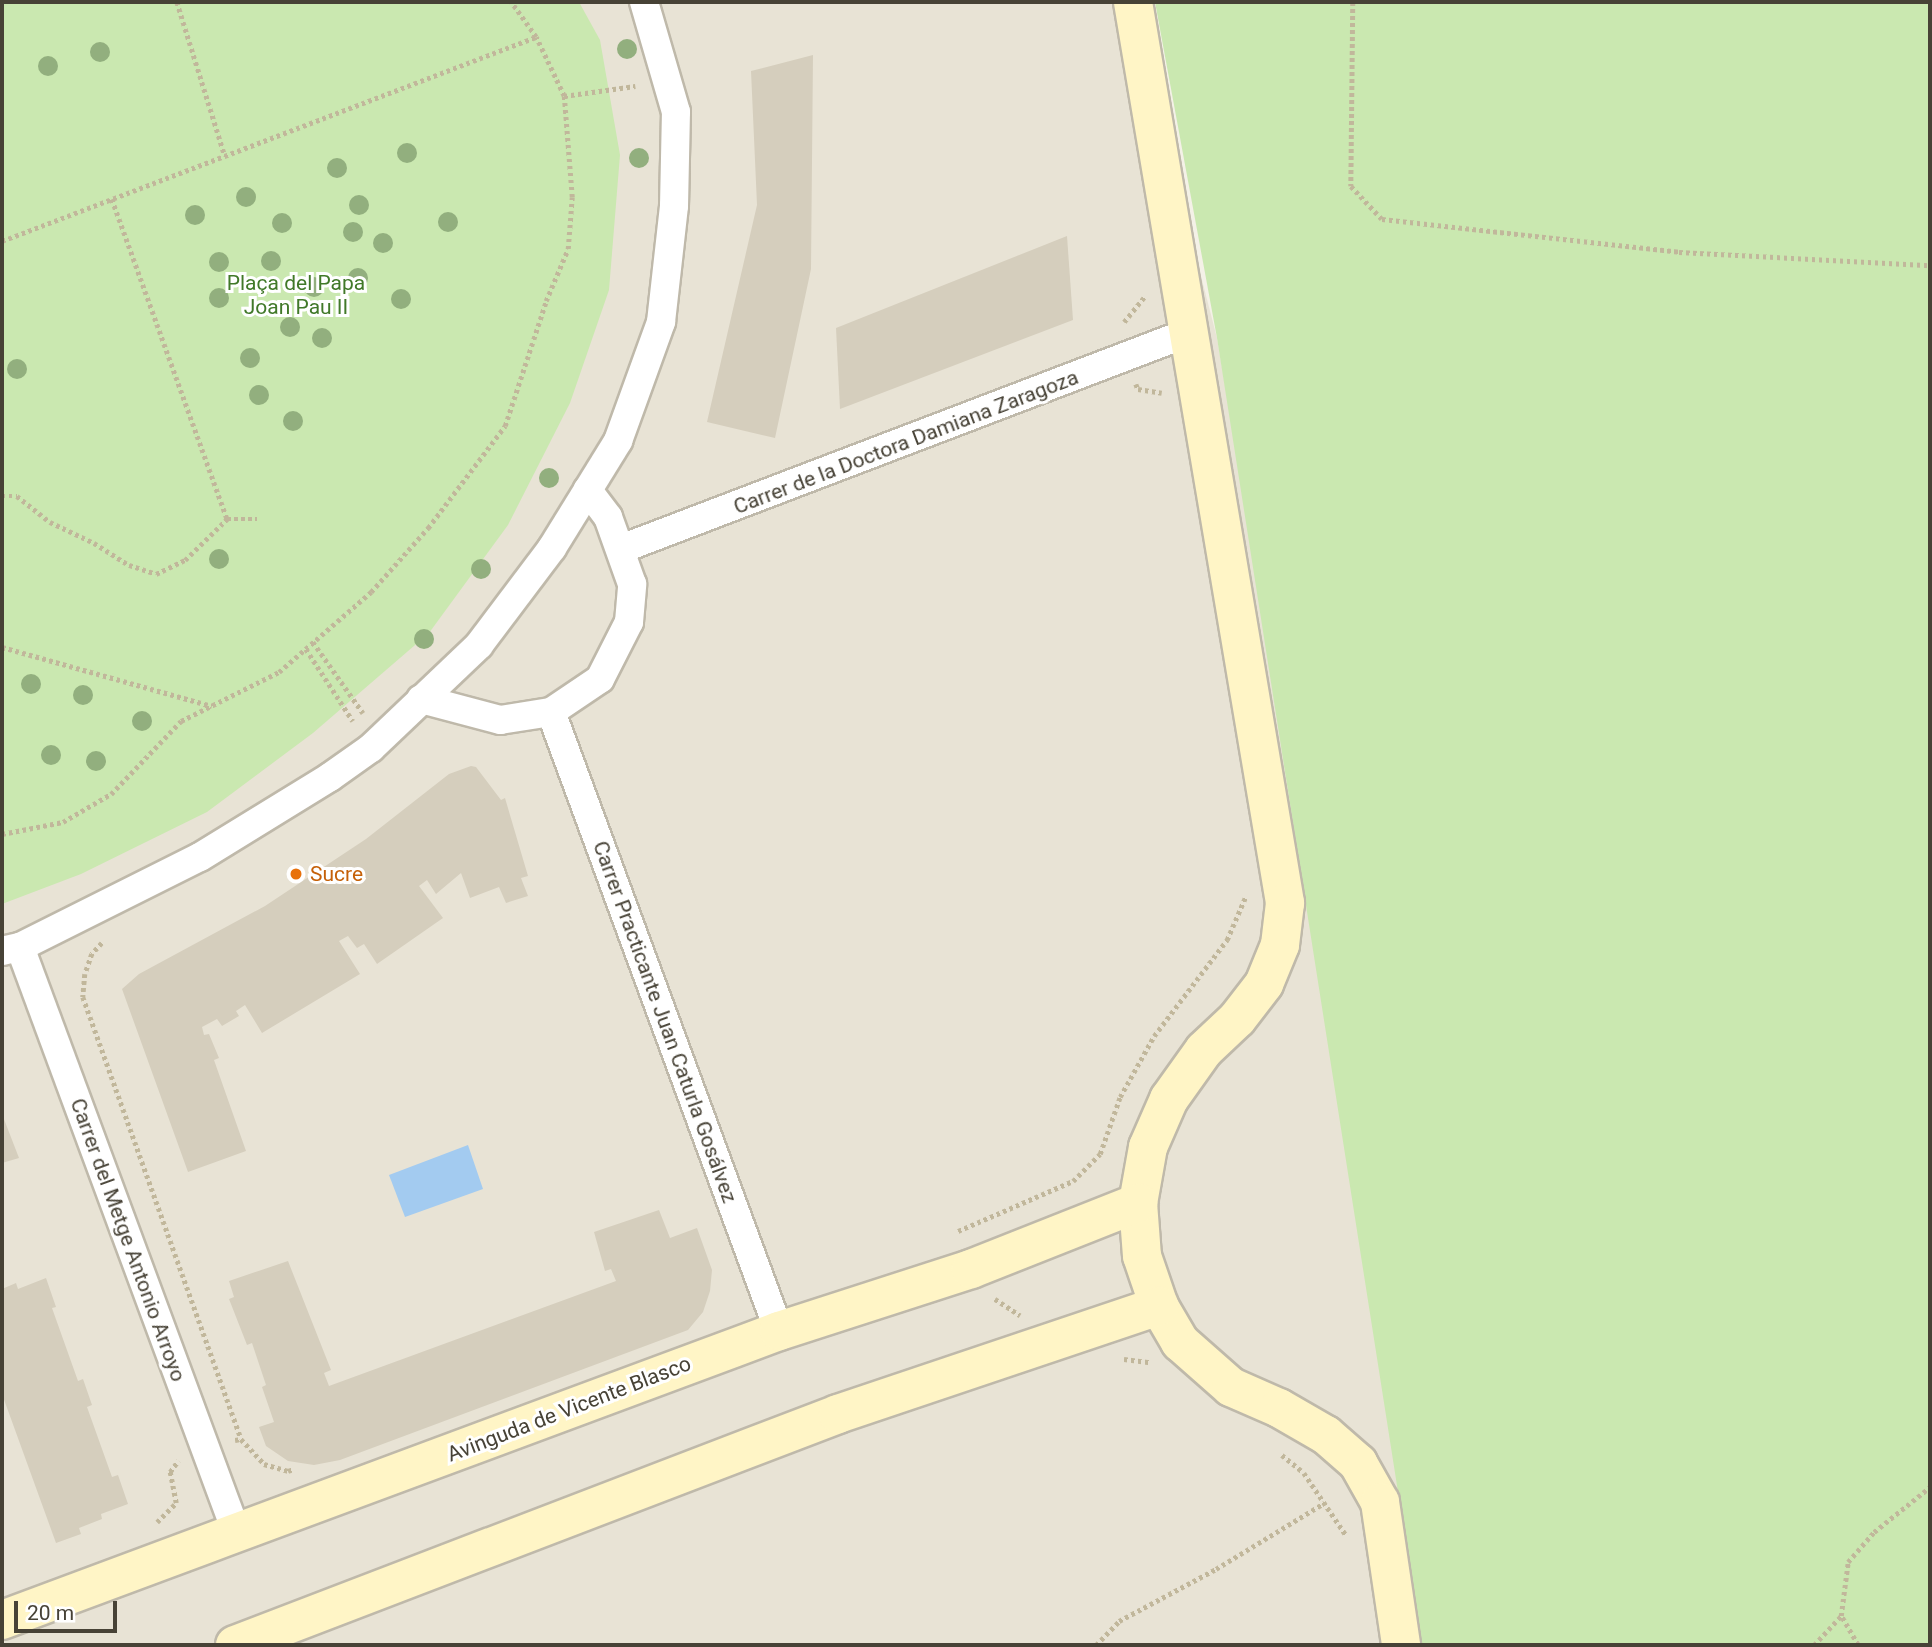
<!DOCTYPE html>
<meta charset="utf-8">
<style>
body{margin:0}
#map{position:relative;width:1932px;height:1647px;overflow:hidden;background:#f4f1e7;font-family:Roboto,sans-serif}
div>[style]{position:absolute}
.residential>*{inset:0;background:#e8e3d5}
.green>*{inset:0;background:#cae8b0}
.water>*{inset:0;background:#a3cbf0}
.building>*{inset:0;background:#d5cebd}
.path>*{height:4.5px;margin-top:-2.25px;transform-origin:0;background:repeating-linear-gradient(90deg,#c1b79b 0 3.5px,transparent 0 7px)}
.roads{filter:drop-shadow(2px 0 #bfb9aa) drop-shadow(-2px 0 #bfb9aa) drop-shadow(0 2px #bfb9aa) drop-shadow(0 -2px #bfb9aa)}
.street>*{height:28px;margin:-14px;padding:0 14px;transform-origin:14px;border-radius:14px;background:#fff}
.secondary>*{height:38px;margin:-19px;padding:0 19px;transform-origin:19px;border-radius:19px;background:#fff5c6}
.trees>*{width:20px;height:20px;margin:-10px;border-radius:50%;background:#92af7e}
.dots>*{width:19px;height:19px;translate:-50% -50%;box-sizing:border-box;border:4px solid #fff;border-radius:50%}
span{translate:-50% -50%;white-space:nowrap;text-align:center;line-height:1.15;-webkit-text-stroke:6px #fff;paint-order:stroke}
.park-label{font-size:21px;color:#417929}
.street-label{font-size:21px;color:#474236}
.food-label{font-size:21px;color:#c56008}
.left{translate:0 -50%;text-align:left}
.frame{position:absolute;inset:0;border:4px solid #474236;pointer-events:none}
.scale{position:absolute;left:14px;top:1601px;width:103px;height:32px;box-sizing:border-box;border:4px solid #474236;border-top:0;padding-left:9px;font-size:21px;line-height:24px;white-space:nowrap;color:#474236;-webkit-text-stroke:5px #fff;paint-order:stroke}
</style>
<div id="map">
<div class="residential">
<i style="clip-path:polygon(2px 2px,1130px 2px,1217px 338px,1440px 1645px,2px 1645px)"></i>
</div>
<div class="green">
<i style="clip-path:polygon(2px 2px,579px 2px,600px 40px,620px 155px,609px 290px,570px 403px,508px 525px,429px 633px,313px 733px,207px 812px,81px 874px,2px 904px)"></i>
<i style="clip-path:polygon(1155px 2px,1930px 2px,1930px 1645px,1422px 1645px,1217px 338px)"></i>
</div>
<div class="water">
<i style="clip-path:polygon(468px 1145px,483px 1189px,405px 1217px,389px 1175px)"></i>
</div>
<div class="building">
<i style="clip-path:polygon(813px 55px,811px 269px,775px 438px,707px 422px,757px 205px,751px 71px)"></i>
<i style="clip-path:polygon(1067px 236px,1073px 320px,840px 409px,836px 328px)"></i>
<i style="clip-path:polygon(471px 766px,476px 767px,501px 800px,505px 798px,528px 876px,521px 878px,528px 896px,506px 903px,499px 887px,470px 898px,461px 873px,436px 894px,427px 880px,419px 886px,443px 918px,377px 964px,364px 944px,357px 948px,348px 936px,339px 941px,360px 974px,262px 1033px,245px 1005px,236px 1011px,239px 1016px,222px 1026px,217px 1019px,202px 1027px,204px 1035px,209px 1034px,219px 1058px,214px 1060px,246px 1151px,188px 1172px,122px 989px,139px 974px,265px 906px,366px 839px,449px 774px)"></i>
<i style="clip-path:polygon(2px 1114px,19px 1158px,2px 1163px)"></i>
<i style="clip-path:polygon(659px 1210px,670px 1238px,697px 1228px,712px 1270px,710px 1291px,703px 1312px,688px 1330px,340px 1460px,314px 1465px,288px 1461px,266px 1446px,259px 1427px,274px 1422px,262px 1387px,266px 1385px,252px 1343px,247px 1345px,229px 1299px,234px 1297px,229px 1281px,288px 1261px,331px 1370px,324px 1373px,329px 1386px,616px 1281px,611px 1269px,605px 1271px,594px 1232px)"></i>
<i style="clip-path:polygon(46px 1278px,56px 1307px,52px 1308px,78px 1381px,83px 1379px,92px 1405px,87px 1407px,112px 1477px,118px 1475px,128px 1504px,101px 1514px,102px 1519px,79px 1528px,81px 1534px,56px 1543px,2px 1394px,2px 1289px,16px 1283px,18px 1289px)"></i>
</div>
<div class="path">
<i style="left:177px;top:2px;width:161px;rotate:72.7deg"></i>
<i style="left:1353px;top:2px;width:184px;rotate:90.6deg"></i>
<i style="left:1351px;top:186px;width:45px;rotate:46.8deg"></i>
<i style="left:1382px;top:219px;width:299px;rotate:6.3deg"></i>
<i style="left:1679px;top:252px;width:251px;rotate:3deg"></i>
<i style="left:564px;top:96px;width:72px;rotate:-8deg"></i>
<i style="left:112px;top:199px;width:340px;rotate:70.2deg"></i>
<i style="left:227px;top:519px;width:30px"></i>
<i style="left:2px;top:241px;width:572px;rotate:-20.91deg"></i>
<i style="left:1124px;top:322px;width:33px;rotate:-51deg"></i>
<i style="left:1136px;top:384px;width:5px;rotate:68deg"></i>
<i style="left:1138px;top:389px;width:24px;rotate:9deg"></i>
<i style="left:2px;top:496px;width:15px"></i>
<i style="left:17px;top:496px;width:42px;rotate:38.2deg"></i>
<i style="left:50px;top:522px;width:49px;rotate:25.5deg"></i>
<i style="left:94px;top:543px;width:41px;rotate:32.2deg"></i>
<i style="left:129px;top:565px;width:28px;rotate:18deg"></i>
<i style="left:156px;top:574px;width:32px;rotate:-26deg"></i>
<i style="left:185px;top:560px;width:59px;rotate:-44.3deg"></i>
<i style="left:313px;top:642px;width:87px;rotate:54.8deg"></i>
<i style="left:2px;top:647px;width:218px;rotate:15.7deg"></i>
<i style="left:306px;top:649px;width:86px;rotate:56.9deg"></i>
<i style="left:2px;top:834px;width:62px;rotate:-11.1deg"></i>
<i style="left:63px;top:822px;width:56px;rotate:-30.3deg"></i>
<i style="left:111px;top:794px;width:101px;rotate:-46.2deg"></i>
<i style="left:181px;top:721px;width:110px;rotate:-26.6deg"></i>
<i style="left:279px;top:672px;width:122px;rotate:-41deg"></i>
<i style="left:371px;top:592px;width:86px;rotate:-48.3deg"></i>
<i style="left:428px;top:528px;width:128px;rotate:-53deg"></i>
<i style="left:505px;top:426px;width:132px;rotate:-71.8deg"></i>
<i style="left:546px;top:301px;width:56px;rotate:-67.1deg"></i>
<i style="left:568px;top:249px;width:52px;rotate:-85.6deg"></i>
<i style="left:572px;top:197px;width:101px;rotate:-94.5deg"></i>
<i style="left:564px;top:96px;width:65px;rotate:-115.4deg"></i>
<i style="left:536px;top:37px;width:43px;rotate:-125.5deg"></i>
<i style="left:102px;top:943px;width:15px;rotate:132deg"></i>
<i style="left:92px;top:954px;width:21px;rotate:109deg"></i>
<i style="left:85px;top:974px;width:23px;rotate:95deg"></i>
<i style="left:83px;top:997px;width:469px;rotate:70.3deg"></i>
<i style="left:958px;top:1231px;width:125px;rotate:-23.5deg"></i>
<i style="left:1073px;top:1181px;width:38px;rotate:-45deg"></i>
<i style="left:1100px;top:1154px;width:60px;rotate:-70.7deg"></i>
<i style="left:1120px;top:1097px;width:70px;rotate:-60.9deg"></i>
<i style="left:1154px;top:1036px;width:121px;rotate:-52.8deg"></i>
<i style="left:1227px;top:940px;width:46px;rotate:-66.8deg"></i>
<i style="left:995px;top:1299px;width:30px;rotate:33deg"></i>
<i style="left:1124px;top:1359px;width:26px;rotate:7deg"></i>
<i style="left:235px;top:1440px;width:6px;rotate:-9deg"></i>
<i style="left:241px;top:1439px;width:34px;rotate:47deg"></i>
<i style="left:264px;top:1464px;width:25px;rotate:16deg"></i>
<i style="left:288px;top:1471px;width:6px;rotate:-18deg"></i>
<i style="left:1282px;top:1455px;width:28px;rotate:39deg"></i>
<i style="left:1304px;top:1473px;width:75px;rotate:55.9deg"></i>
<i style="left:157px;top:1522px;width:27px;rotate:-45deg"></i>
<i style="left:176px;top:1503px;width:32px;rotate:-101deg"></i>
<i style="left:170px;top:1472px;width:14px;rotate:-54deg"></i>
<i style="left:1096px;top:1645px;width:33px;rotate:-46deg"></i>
<i style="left:1119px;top:1621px;width:110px;rotate:-28.2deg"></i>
<i style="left:1216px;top:1569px;width:127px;rotate:-31.4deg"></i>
<i style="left:1814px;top:1645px;width:40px;rotate:-47deg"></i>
<i style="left:1858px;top:1645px;width:34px;rotate:-120deg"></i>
<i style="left:1841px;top:1616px;width:54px;rotate:-82.6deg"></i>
<i style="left:1848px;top:1562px;width:40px;rotate:-49deg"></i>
<i style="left:1874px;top:1532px;width:72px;rotate:-38.8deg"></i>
</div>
<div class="roads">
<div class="street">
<i style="left:621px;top:549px;width:609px;rotate:-20.88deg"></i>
<i style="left:421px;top:699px;width:82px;rotate:14.9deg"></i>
<i style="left:500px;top:720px;width:52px;rotate:-8.9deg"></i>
<i style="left:551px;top:712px;width:59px;rotate:-34deg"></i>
<i style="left:600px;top:679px;width:64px;rotate:-63deg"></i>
<i style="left:629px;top:622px;width:38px;rotate:-85deg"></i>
<i style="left:632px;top:584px;width:71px;rotate:-109.7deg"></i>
<i style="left:608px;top:517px;width:34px;rotate:-127deg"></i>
<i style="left:551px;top:712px;width:660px;rotate:69.78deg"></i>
<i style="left:20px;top:947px;width:626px;rotate:69.71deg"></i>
<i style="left:2px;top:951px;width:18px;rotate:-13deg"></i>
<i style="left:20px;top:947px;width:201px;rotate:-26.6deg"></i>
<i style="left:200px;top:857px;width:153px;rotate:-31.6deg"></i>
<i style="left:330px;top:777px;width:50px;rotate:-35.3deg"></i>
<i style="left:371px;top:748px;width:149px;rotate:-43.6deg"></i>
<i style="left:479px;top:645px;width:121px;rotate:-53deg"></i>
<i style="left:552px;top:548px;width:126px;rotate:-58.3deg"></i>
<i style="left:618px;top:441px;width:127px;rotate:-70.1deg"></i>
<i style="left:661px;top:322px;width:117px;rotate:-83.6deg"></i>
<i style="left:674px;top:206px;width:94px;rotate:-88.8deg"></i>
<i style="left:676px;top:112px;width:115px;rotate:-106.2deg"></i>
</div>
<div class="secondary">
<i style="left:1133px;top:2px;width:914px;rotate:80.42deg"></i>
<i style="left:1285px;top:903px;width:42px;rotate:96.8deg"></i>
<i style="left:1280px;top:945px;width:42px;rotate:112.3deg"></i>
<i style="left:1264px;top:984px;width:44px;rotate:127.6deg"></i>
<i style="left:1237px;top:1019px;width:45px;rotate:136.8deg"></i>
<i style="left:1204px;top:1050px;width:60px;rotate:125.5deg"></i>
<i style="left:1169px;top:1099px;width:52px;rotate:113.6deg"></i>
<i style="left:1148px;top:1147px;width:57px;rotate:100.1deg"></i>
<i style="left:1138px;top:1203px;width:53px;rotate:85.7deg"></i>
<i style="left:1142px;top:1256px;width:53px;rotate:71.2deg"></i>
<i style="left:1159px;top:1306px;width:42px;rotate:59.7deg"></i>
<i style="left:1180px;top:1342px;width:68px;rotate:41.4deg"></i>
<i style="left:1231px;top:1387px;width:52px;rotate:23.6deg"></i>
<i style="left:1279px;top:1408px;width:54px;rotate:29.9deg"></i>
<i style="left:1326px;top:1435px;width:43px;rotate:41.2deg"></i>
<i style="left:1358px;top:1463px;width:45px;rotate:60.6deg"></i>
<i style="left:1380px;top:1502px;width:145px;rotate:81.6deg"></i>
<i style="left:2px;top:1620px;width:829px;rotate:-20.4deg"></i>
<i style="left:779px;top:1331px;width:202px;rotate:-17.9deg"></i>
<i style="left:971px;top:1269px;width:180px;rotate:-21.6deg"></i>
<i style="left:235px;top:1645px;width:646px;rotate:-20.96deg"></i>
<i style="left:838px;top:1414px;width:339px;rotate:-18.6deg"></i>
</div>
</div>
<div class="trees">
<i style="left:627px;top:49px"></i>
<i style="left:100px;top:52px"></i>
<i style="left:48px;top:66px"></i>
<i style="left:407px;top:153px"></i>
<i style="left:639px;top:158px"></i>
<i style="left:337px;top:168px"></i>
<i style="left:246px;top:197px"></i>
<i style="left:359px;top:205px"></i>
<i style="left:195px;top:215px"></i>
<i style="left:448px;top:222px"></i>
<i style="left:282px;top:223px"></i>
<i style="left:353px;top:232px"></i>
<i style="left:383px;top:243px"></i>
<i style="left:271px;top:261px"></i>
<i style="left:219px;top:262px"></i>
<i style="left:358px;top:278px"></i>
<i style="left:314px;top:287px"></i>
<i style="left:219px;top:298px"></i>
<i style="left:401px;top:299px"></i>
<i style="left:290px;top:327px"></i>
<i style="left:322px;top:338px"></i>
<i style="left:250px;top:358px"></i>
<i style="left:17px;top:369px"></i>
<i style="left:259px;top:395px"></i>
<i style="left:293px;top:421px"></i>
<i style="left:549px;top:478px"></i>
<i style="left:219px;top:559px"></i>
<i style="left:481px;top:569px"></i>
<i style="left:424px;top:639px"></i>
<i style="left:31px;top:684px"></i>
<i style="left:83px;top:695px"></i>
<i style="left:142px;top:721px"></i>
<i style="left:51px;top:755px"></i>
<i style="left:96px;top:761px"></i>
</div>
<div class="dots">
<i style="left:296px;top:874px;background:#e8710a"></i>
</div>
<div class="park-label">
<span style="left:296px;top:295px">Plaça del Papa<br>Joan Pau II</span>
</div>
<div class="street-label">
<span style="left:906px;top:442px;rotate:-21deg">Carrer de la Doctora Damiana Zaragoza</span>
<span style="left:665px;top:1022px;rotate:70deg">Carrer Practicante Juan Caturla Gosálvez</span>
<span style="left:128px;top:1240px;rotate:70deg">Carrer del Metge Antonio Arroyo</span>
<span style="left:569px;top:1409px;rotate:-21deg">Avinguda de Vicente Blasco</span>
</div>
<div class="food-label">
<span class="left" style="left:310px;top:874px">Sucre</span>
</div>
<div class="frame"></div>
<div class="scale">20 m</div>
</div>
